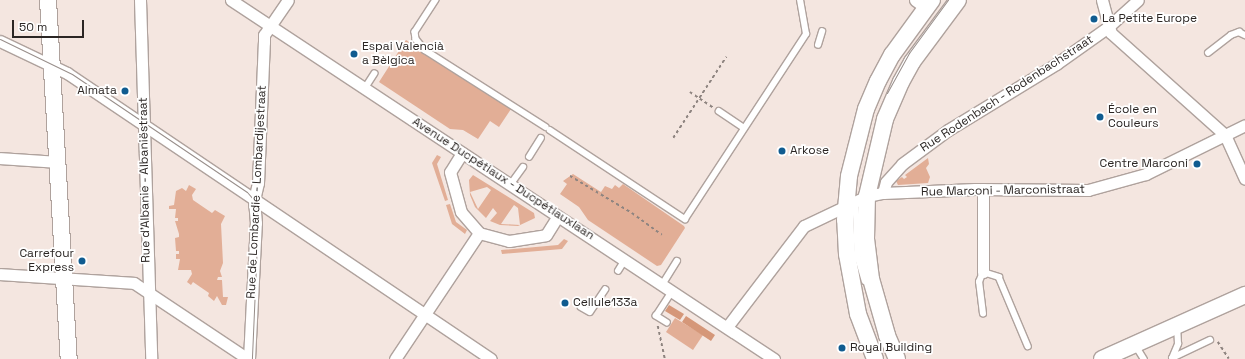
<!DOCTYPE html>
<meta charset="utf-8">
<style>
body{margin:0}
#map{position:relative;width:1245px;height:359px;overflow:hidden;background:#f4e6e0;font-family:"Space Grotesk",sans-serif}
div>[style]{position:absolute}
.green>*{inset:0;background:#e2ae96}
.forest>*{inset:0;background:#d59779}
.path>*{height:1.5px;margin-top:-0.75px;transform-origin:0;background:repeating-linear-gradient(90deg,#8e8480 0 3px,transparent 0 6px)}
.roads{filter:drop-shadow(1px 0 #afa29d) drop-shadow(-1px 0 #afa29d) drop-shadow(0 1px #afa29d) drop-shadow(0 -1px #afa29d)}
.service>*{height:5.5px;margin:-2.75px;padding:0 2.75px;transform-origin:2.75px;border-radius:2.75px;background:#fff}
.minor>*{height:11px;margin:-5.5px;padding:0 5.5px;transform-origin:5.5px;border-radius:5.5px;background:#fff}
.secondary>*{height:16px;margin:-8px;padding:0 8px;transform-origin:8px;border-radius:8px;background:#fff}
.tram>*{height:1px;margin:-0.5px;padding:0 0.5px;transform-origin:0.5px;border-radius:0.5px;background:#988e8a}
.dots>*{width:11px;height:11px;translate:-50% -50%;box-sizing:border-box;border:2px solid #fff;border-radius:50%}
span{translate:-50% -50%;white-space:nowrap;text-align:center;line-height:1.15;-webkit-text-stroke:3.5px #fff;paint-order:stroke}
.poi-label{font-size:12px;color:#2b2624}
.left{translate:0 -50%;text-align:left}
.right{translate:-100% -50%;text-align:right}
.street-label{font-size:12px;color:#2b2624}
.scale{position:absolute;left:12px;top:20px;width:72px;height:18px;box-sizing:border-box;border:2px solid #2b2624;border-top:0;padding-left:5px;font-size:12px;line-height:14px;white-space:nowrap;color:#2b2624;-webkit-text-stroke:3px #fff;paint-order:stroke}
</style>
<div id="map">
<div class="green">
<i style="clip-path:polygon(406px 40px,511px 109px,499px 127px,490px 121px,478px 139px,463px 130px,450px 129px,379px 82px)"></i>
<i style="clip-path:polygon(437px 155px,441px 157px,437px 164px,448px 200px,445px 201px,432px 163px)"></i>
<i style="clip-path:polygon(928px 158px,929px 164px,926px 168px,930px 177px,928px 183px,898px 185px,896px 181px,902px 177px,904px 179px,907px 177px,905px 175px)"></i>
<i style="clip-path:polygon(573px 174px,601px 192px,605px 186px,612px 189px,615px 185px,619px 188px,623px 184px,684px 226px,685px 228px,661px 265px,657px 266px,588px 220px,579px 207px,560px 194px,567px 184px,563px 181px)"></i>
<i style="clip-path:polygon(evenodd,473px 175px,534px 213px,535px 218px,518px 226px,500px 225px,490px 221px,497px 213px,493px 208px,486px 218px,475px 207px,470px 195px,469px 180px,473px 175px,487px 187px,491px 190px,478px 209px,470px 192px,487px 187px,473px 175px,514px 205px,518px 208px,520px 225px,501px 224px,514px 205px)"></i>
<i style="clip-path:polygon(189px 185px,196px 189px,192px 195px,193px 200px,212px 213px,215px 210px,225px 216px,221px 224px,223px 263px,220px 271px,222px 277px,218px 277px,217px 280px,222px 280px,223px 297px,228px 297px,226px 305px,222px 305px,217px 296px,214px 301px,208px 296px,209px 293px,193px 282px,191px 285px,187px 282px,192px 274px,191px 270px,178px 270px,180px 259px,176px 259px,176px 254px,179px 254px,179px 251px,176px 251px,175px 238px,179px 237px,179px 234px,175px 221px,178px 221px,178px 218px,175px 218px,176px 209px,169px 209px,169px 206px,174px 205px,176px 191px,182px 188px,186px 191px)"></i>
<i style="clip-path:polygon(450px 204px,456px 222px,467px 230px,465px 234px,452px 224px,446px 205px)"></i>
<i style="clip-path:polygon(564px 239px,568px 241px,562px 249px,502px 254px,501px 250px,558px 245px)"></i>
<i style="clip-path:polygon(675px 318px,703px 335px,693px 350px,666px 332px)"></i>
</div>
<div class="forest">
<i style="clip-path:polygon(669px 305px,684px 314px,680px 320px,665px 311px)"></i>
<i style="clip-path:polygon(686px 316px,715px 335px,711px 341px,682px 322px)"></i>
</div>
<div class="path">
<i style="left:690px;top:92px;width:29px;rotate:34deg"></i>
<i style="left:673px;top:138px;width:97px;rotate:-56.8deg"></i>
<i style="left:570px;top:176px;width:72px;rotate:30.8deg"></i>
<i style="left:632px;top:213px;width:37px;rotate:36deg"></i>
<i style="left:658px;top:326px;width:34px;rotate:78deg"></i>
<i style="left:1218px;top:342px;width:20px;rotate:57deg"></i>
</div>
<div class="roads">
<div class="service">
<i style="left:436px;top:0;width:38px;rotate:123deg"></i>
<i style="left:415px;top:32px;width:7px;rotate:82deg"></i>
<i style="left:416px;top:39px;width:14px;rotate:51deg"></i>
<i style="left:425px;top:50px;width:143px;rotate:32.5deg"></i>
<i style="left:818px;top:45px;width:14px;rotate:-73deg"></i>
<i style="left:1208px;top:53px;width:29px;rotate:-38deg"></i>
<i style="left:1231px;top:35px;width:9px;rotate:-21deg"></i>
<i style="left:1239px;top:32px;width:7px;rotate:27deg"></i>
<i style="left:365px;top:88px;width:17px;rotate:-57deg"></i>
<i style="left:719px;top:111px;width:30px;rotate:34deg"></i>
<i style="left:550px;top:130px;width:162px;rotate:33.4deg"></i>
<i style="left:685px;top:219px;width:221px;rotate:-56.8deg"></i>
<i style="left:806px;top:34px;width:35px;rotate:-100deg"></i>
<i style="left:529px;top:157px;width:22px;rotate:-58deg"></i>
<i style="left:510px;top:185px;width:22px;rotate:-54deg"></i>
<i style="left:856px;top:201px;width:55px;rotate:87.9deg"></i>
<i style="left:858px;top:256px;width:26px;rotate:74deg"></i>
<i style="left:618px;top:271px;width:13px;rotate:-58deg"></i>
<i style="left:662px;top:285px;width:28px;rotate:-58deg"></i>
<i style="left:581px;top:307px;width:10px;rotate:29deg"></i>
<i style="left:590px;top:312px;width:27px;rotate:-56deg"></i>
<i style="left:983px;top:314px;width:32px;rotate:-97deg"></i>
<i style="left:979px;top:282px;width:11px;rotate:-68deg"></i>
<i style="left:983px;top:272px;width:17px;rotate:17deg"></i>
<i style="left:999px;top:277px;width:75px;rotate:67.2deg"></i>
<i style="left:667px;top:323px;width:13px;rotate:-148deg"></i>
<i style="left:656px;top:316px;width:30px;rotate:-57deg"></i>
<i style="left:1136px;top:346px;width:15px;rotate:58deg"></i>
<i style="left:1173px;top:356px;width:13px;rotate:-67deg"></i>
<i style="left:1178px;top:344px;width:17px;rotate:-93deg"></i>
<i style="left:1172px;top:358px;width:42px;rotate:-25.3deg"></i>
</div>
<div class="minor">
<i style="left:140px;top:0;width:359px;rotate:88.2deg"></i>
<i style="left:231px;top:0;width:651px;rotate:33.47deg"></i>
<i style="left:915px;top:0;width:14px;rotate:36deg"></i>
<i style="left:1102px;top:0;width:34px;rotate:75deg"></i>
<i style="left:1111px;top:33px;width:153px;rotate:41.8deg"></i>
<i style="left:1225px;top:135px;width:48px;rotate:65.6deg"></i>
<i style="left:0;top:41px;width:74px;rotate:25.5deg"></i>
<i style="left:67px;top:73px;width:511px;rotate:34deg"></i>
<i style="left:462px;top:153px;width:22px;rotate:122deg"></i>
<i style="left:450px;top:172px;width:41px;rotate:74.6deg"></i>
<i style="left:461px;top:212px;width:28px;rotate:49deg"></i>
<i style="left:479px;top:233px;width:31px;rotate:15deg"></i>
<i style="left:509px;top:241px;width:37px;rotate:-9deg"></i>
<i style="left:546px;top:235px;width:22px;rotate:-58deg"></i>
<i style="left:0;top:158px;width:57px;rotate:4deg"></i>
<i style="left:883px;top:193px;width:11px;rotate:-75deg"></i>
<i style="left:886px;top:182px;width:24px;rotate:-48deg"></i>
<i style="left:902px;top:164px;width:57px;rotate:-36.5deg"></i>
<i style="left:948px;top:130px;width:127px;rotate:-31.4deg"></i>
<i style="left:1056px;top:64px;width:64px;rotate:-35.4deg"></i>
<i style="left:1108px;top:27px;width:40px;rotate:-42deg"></i>
<i style="left:983px;top:272px;width:83px;rotate:-90deg"></i>
<i style="left:0;top:274px;width:134px;rotate:3.8deg"></i>
<i style="left:134px;top:283px;width:137px;rotate:33.7deg"></i>
<i style="left:727px;top:327px;width:127px;rotate:-52.7deg"></i>
<i style="left:804px;top:226px;width:70px;rotate:-25.5deg"></i>
<i style="left:867px;top:196px;width:16px;rotate:-11deg"></i>
<i style="left:883px;top:193px;width:92px;rotate:-2.5deg"></i>
<i style="left:975px;top:189px;width:113px;rotate:0.5deg"></i>
<i style="left:1088px;top:190px;width:60px;rotate:-15.4deg"></i>
<i style="left:1146px;top:174px;width:110px;rotate:-26.3deg"></i>
<i style="left:249px;top:359px;width:136px;rotate:-87.1deg"></i>
<i style="left:256px;top:223px;width:23px;rotate:-95deg"></i>
<i style="left:254px;top:200px;width:17px;rotate:-77deg"></i>
<i style="left:258px;top:183px;width:141px;rotate:-87.6deg"></i>
<i style="left:264px;top:42px;width:7px;rotate:-90deg"></i>
<i style="left:264px;top:35px;width:42px;rotate:-55.6deg"></i>
<i style="left:395px;top:359px;width:151px;rotate:-56.3deg"></i>
</div>
<div class="secondary">
<i style="left:48px;top:0;width:360px;rotate:86.7deg"></i>
<i style="left:875px;top:359px;width:48px;rotate:-110.7deg"></i>
<i style="left:858px;top:314px;width:61px;rotate:-100.4deg"></i>
<i style="left:847px;top:254px;width:34px;rotate:-93deg"></i>
<i style="left:845px;top:220px;width:44px;rotate:-84.8deg"></i>
<i style="left:849px;top:176px;width:69px;rotate:-75.8deg"></i>
<i style="left:866px;top:109px;width:30px;rotate:-67deg"></i>
<i style="left:878px;top:81px;width:30px;rotate:-62deg"></i>
<i style="left:892px;top:55px;width:68px;rotate:-54deg"></i>
<i style="left:897px;top:359px;width:26px;rotate:-113deg"></i>
<i style="left:887px;top:335px;width:58px;rotate:-105.9deg"></i>
<i style="left:871px;top:279px;width:40px;rotate:-97.1deg"></i>
<i style="left:866px;top:239px;width:43px;rotate:-88.7deg"></i>
<i style="left:867px;top:196px;width:79px;rotate:-76.8deg"></i>
<i style="left:885px;top:119px;width:40px;rotate:-66.6deg"></i>
<i style="left:901px;top:82px;width:23px;rotate:-61deg"></i>
<i style="left:912px;top:62px;width:77px;rotate:-53.4deg"></i>
<i style="left:1102px;top:359px;width:157px;rotate:-24.1deg"></i>
</div>
</div>
<div class="tram">
<i style="left:0;top:39px;width:80px;rotate:25.9deg"></i>
<i style="left:72px;top:74px;width:211px;rotate:34deg"></i>
<i style="left:247px;top:192px;width:11px;rotate:49deg"></i>
<i style="left:254px;top:200px;width:19px;rotate:78deg"></i>
<i style="left:258px;top:219px;width:140px;rotate:92.5deg"></i>
<i style="left:887px;top:93px;width:46px;rotate:-61.2deg"></i>
<i style="left:909px;top:53px;width:66px;rotate:-53.7deg"></i>
</div>
<div class="dots">
<i style="left:1094px;top:19px;background:#105c90"></i>
<i style="left:354px;top:54px;background:#105c90"></i>
<i style="left:125px;top:91px;background:#105c90"></i>
<i style="left:1100px;top:117px;background:#105c90"></i>
<i style="left:782px;top:151px;background:#105c90"></i>
<i style="left:1197px;top:164px;background:#105c90"></i>
<i style="left:82px;top:261px;background:#105c90"></i>
<i style="left:565px;top:303px;background:#105c90"></i>
<i style="left:842px;top:348px;background:#105c90"></i>
</div>
<div class="poi-label">
<span class="left" style="left:1102px;top:19px">La Petite Europe</span>
<span class="left" style="left:362px;top:54px">Espai Valencià<br>a Bèlgica</span>
<span class="right" style="left:117px;top:91px">Almata</span>
<span class="left" style="left:1108px;top:117px">École en<br>Couleurs</span>
<span class="left" style="left:790px;top:151px">Arkose</span>
<span class="right" style="left:1188px;top:164px">Centre Marconi</span>
<span class="right" style="left:74px;top:261px">Carrefour<br>Express</span>
<span class="left" style="left:573px;top:303px">Cellule133a</span>
<span class="left" style="left:850px;top:348px">Royal Building</span>
</div>
<div class="street-label">
<span style="left:1007px;top:94px;rotate:-33deg">Rue Rodenbach - Rodenbachstraat</span>
<span style="left:503px;top:179px;rotate:33deg">Avenue Ducpétiaux - Ducpétiauxlaan</span>
<span style="left:145px;top:180px;rotate:-91deg">Rue d'Albanie - Albaniëstraat</span>
<span style="left:1003px;top:191px;rotate:-1deg">Rue Marconi - Marconistraat</span>
<span style="left:257px;top:192px;rotate:-87deg">Rue de Lombardie - Lombardijestraat</span>
</div>
<div class="scale">50 m</div>
</div>
